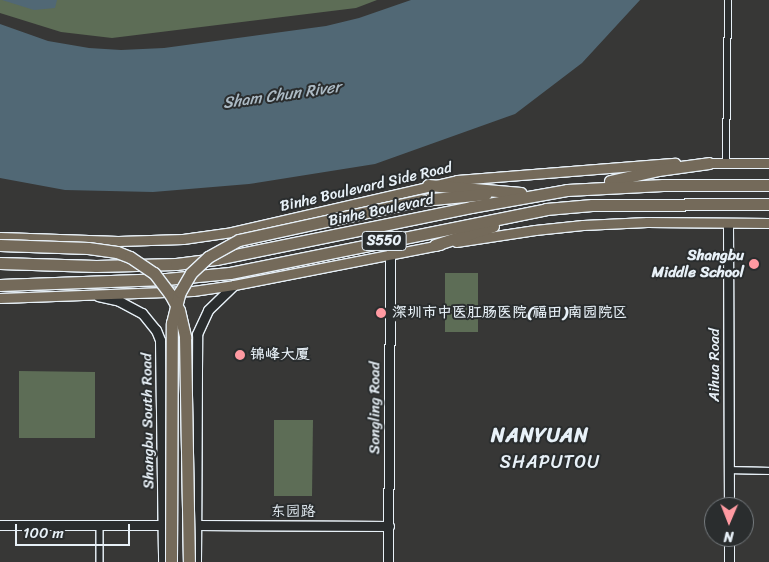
<!DOCTYPE html>
<meta charset="utf-8">
<style>
body{margin:0}
#map{position:relative;width:769px;height:562px;overflow:hidden;background:#373736;font-family:Sriracha,"LXGW WenKai TC",sans-serif}
div>[style]{position:absolute}
.green>*{inset:0;background:#5d6d56}
.water>*{inset:0;background:#516875}
.roads{filter:drop-shadow(1px 0 #e8f1f8) drop-shadow(-1px 0 #e8f1f8) drop-shadow(0 1px #e8f1f8) drop-shadow(0 -1px #e8f1f8)}
.street>*{height:5.5px;margin:-2.75px;padding:0 2.75px;transform-origin:2.75px;border-radius:2.75px;background:#2a2d2e}
.secondary>*{height:9px;margin:-4.5px;padding:0 4.5px;transform-origin:4.5px;border-radius:4.5px;background:#2a2d2e}
.primary>*{height:9px;margin:-4.5px;padding:0 4.5px;transform-origin:4.5px;border-radius:4.5px;background:#746a5a}
.highway>*{height:11px;margin:-5.5px;padding:0 5.5px;transform-origin:5.5px;border-radius:5.5px;background:#746a5a}
.bridges{filter:drop-shadow(1px 0 #e8f1f8) drop-shadow(-1px 0 #e8f1f8) drop-shadow(0 1px #e8f1f8) drop-shadow(0 -1px #e8f1f8)}
.highway-bridge>*{height:11px;margin:-5.5px;padding:0 5.5px;transform-origin:5.5px;border-radius:5.5px;background:#746a5a}
.dots>*{width:14px;height:14px;translate:-50% -50%;box-sizing:border-box;border:2px solid #2a2d2e;border-radius:50%}
span{translate:-50% -50%;white-space:nowrap;text-align:center;line-height:1.15;-webkit-text-stroke:4px #2a2d2e;paint-order:stroke}
.shield-label span{padding:1px 4px;background:#2a2d2e;border:1px solid;border-radius:4px;-webkit-text-stroke-width:0}
.shield-label{font-size:14px;color:#e8f1f8;font-weight:700}
.street-label{font-size:15px;color:#e8f1f8}
.poi-label{font-size:15px;color:#e8f1f8;font-weight:700}
.right{translate:-100% -50%;text-align:right}
.left{translate:0 -50%;text-align:left}
.water-label{font-size:16px;color:#acbac4;font-style:italic}
.quarter-label{font-size:18px;color:#e8f1f8;letter-spacing:1px}
.district-label{font-size:20px;color:#e8f1f8;font-weight:700;letter-spacing:1px}
.north{position:absolute;left:704px;top:497px;width:50px;height:50px;box-sizing:border-box;background:#2a2d2e;border:1px solid #767b7f;border-radius:50%;rotate:181deg;font-size:14px;font-weight:700;line-height:20px;text-align:center;color:#e8f1f8}
.north::after{content:'';display:block;margin:auto;width:18px;height:22px;background:#ff9aa2;clip-path:polygon(50% 0,100% 100%,50% 72%,0 100%)}
.scale{position:absolute;left:15px;top:524px;width:115px;height:22px;box-sizing:border-box;border:2px solid #e8f1f8;border-top:0;padding-left:6px;font-size:15px;line-height:18px;white-space:nowrap;color:#e8f1f8;-webkit-text-stroke:4px #2a2d2e;paint-order:stroke}
</style>
<div id="map">
<div class="green">
<i style="clip-path:polygon(0 0,377px 0,356px 8px,112px 38px,61px 32px,0 13px)"></i>
<i style="clip-path:polygon(445px 273px,478px 273px,478px 332px,445px 332px)"></i>
<i style="clip-path:polygon(19px 371px,95px 372px,95px 438px,19px 438px)"></i>
<i style="clip-path:polygon(274px 420px,313px 420px,312px 496px,274px 496px)"></i>
</div>
<div class="water">
<i style="clip-path:polygon(2px 0,57px 0,55px 8px,34px 10px)"></i>
<i style="clip-path:polygon(411px 0,640px 0,582px 63px,515px 114px,375px 164px,249px 184px,153px 192px,65px 190px,0 178px,0 24px,48px 41px,89px 48px,121px 50px,164px 48px,326px 26px,359px 18px)"></i>
</div>
<div class="roads">
<div class="street">
<i style="left:726px;top:162px;width:162px;rotate:-89.3deg"></i>
<i style="left:729px;top:470px;width:40px;rotate:1.4deg"></i>
<i style="left:100px;top:524px;width:38px;rotate:90deg"></i>
</div>
<div class="secondary">
<i style="left:728px;top:223px;width:284px;rotate:89.8deg"></i>
<i style="left:98px;top:296px;width:22px;rotate:13deg"></i>
<i style="left:119px;top:301px;width:26px;rotate:28deg"></i>
<i style="left:142px;top:313px;width:22px;rotate:51deg"></i>
<i style="left:156px;top:330px;width:11px;rotate:68deg"></i>
<i style="left:160px;top:340px;width:222px;rotate:89.2deg"></i>
<i style="left:0;top:525px;width:163px"></i>
<i style="left:196px;top:525px;width:193px;rotate:0.3deg"></i>
<i style="left:729px;top:537px;width:25px;rotate:90deg"></i>
<i style="left:196px;top:562px;width:228px;rotate:-89.7deg"></i>
<i style="left:197px;top:334px;width:26px;rotate:-65deg"></i>
<i style="left:208px;top:310px;width:36px;rotate:-44deg"></i>
<i style="left:388px;top:562px;width:308px;rotate:-89.6deg"></i>
</div>
<div class="primary">
<i style="left:703px;top:163px;width:66px"></i>
<i style="left:0;top:237px;width:118px;rotate:1.9deg"></i>
<i style="left:118px;top:241px;width:65px;rotate:-1.8deg"></i>
<i style="left:183px;top:239px;width:49px;rotate:-8.1deg"></i>
<i style="left:232px;top:232px;width:231px;rotate:-13deg"></i>
<i style="left:457px;top:180px;width:219px;rotate:-4.5deg"></i>
<i style="left:456px;top:242px;width:80px;rotate:-8.6deg"></i>
<i style="left:535px;top:230px;width:48px;rotate:-5.9deg"></i>
<i style="left:583px;top:225px;width:64px;rotate:-2.7deg"></i>
<i style="left:647px;top:222px;width:122px;rotate:0.5deg"></i>
<i style="left:0;top:298px;width:193px;rotate:-2.1deg"></i>
<i style="left:193px;top:291px;width:41px;rotate:-8.3deg"></i>
<i style="left:234px;top:285px;width:210px;rotate:-11deg"></i>
</div>
<div class="highway">
<i style="left:610px;top:181px;width:49px;rotate:-12.9deg"></i>
<i style="left:658px;top:170px;width:51px;rotate:-7.8deg"></i>
<i style="left:428px;top:185px;width:93px;rotate:4.9deg"></i>
<i style="left:422px;top:200px;width:64px;rotate:-5.4deg"></i>
<i style="left:435px;top:245px;width:61px;rotate:-18.1deg"></i>
<i style="left:0;top:263px;width:96px;rotate:1.8deg"></i>
<i style="left:96px;top:266px;width:80px;rotate:-1.4deg"></i>
<i style="left:176px;top:264px;width:40px;rotate:-7.1deg"></i>
<i style="left:216px;top:259px;width:260px;rotate:-11.5deg"></i>
<i style="left:471px;top:207px;width:97px;rotate:-10deg"></i>
<i style="left:567px;top:190px;width:96px;rotate:-3deg"></i>
<i style="left:663px;top:185px;width:106px"></i>
<i style="left:0;top:285px;width:166px;rotate:-2.1deg"></i>
<i style="left:166px;top:279px;width:64px;rotate:-5.4deg"></i>
<i style="left:230px;top:273px;width:322px;rotate:-11.4deg"></i>
<i style="left:546px;top:209px;width:46px;rotate:-5deg"></i>
<i style="left:592px;top:205px;width:177px;rotate:-0.3deg"></i>
</div>
</div>
<div class="bridges">
<div class="highway-bridge">
<i style="left:0;top:245px;width:88px;rotate:2deg"></i>
<i style="left:88px;top:248px;width:29px;rotate:8deg"></i>
<i style="left:117px;top:252px;width:14px;rotate:21deg"></i>
<i style="left:130px;top:257px;width:29px;rotate:34deg"></i>
<i style="left:154px;top:273px;width:26px;rotate:53deg"></i>
<i style="left:170px;top:294px;width:18px;rotate:61deg"></i>
<i style="left:179px;top:310px;width:28px;rotate:77deg"></i>
<i style="left:185px;top:337px;width:225px;rotate:89deg"></i>
<i style="left:171px;top:562px;width:239px;rotate:-89.8deg"></i>
<i style="left:172px;top:323px;width:32px;rotate:-76deg"></i>
<i style="left:180px;top:292px;width:22px;rotate:-60deg"></i>
<i style="left:191px;top:273px;width:23px;rotate:-43deg"></i>
<i style="left:208px;top:257px;width:35px;rotate:-29deg"></i>
<i style="left:239px;top:240px;width:187px;rotate:-12.3deg"></i>
</div>
</div>
<div class="dots">
<i style="left:754px;top:264px;background:#ff9aa2"></i>
<i style="left:381px;top:313px;background:#ff9aa2"></i>
<i style="left:240px;top:355px;background:#ff9aa2"></i>
</div>
<div class="shield-label">
<span style="left:384px;top:241px">S550</span>
</div>
<div class="street-label">
<span style="left:366px;top:187px;rotate:-13deg">Binhe Boulevard Side Road</span>
<span style="left:381px;top:210px;rotate:-12deg">Binhe Boulevard</span>
<span style="left:715px;top:365px;rotate:-90deg">Aihua Road</span>
<span style="left:375px;top:408px;rotate:-90deg">Songling Road</span>
<span style="left:148px;top:421px;rotate:-91deg">Shangbu South Road</span>
<span style="left:293px;top:512px">东园路</span>
</div>
<div class="poi-label">
<span class="right" style="left:744px;top:264px">Shangbu<br>Middle School</span>
<span class="left" style="left:392px;top:313px">深圳市中医肛肠医院(福田)南园院区</span>
<span class="left" style="left:250px;top:355px">锦峰大厦</span>
</div>
<div class="water-label">
<span style="left:282px;top:95px;rotate:-8deg">Sham Chun River</span>
</div>
<div class="quarter-label">
<span style="left:550px;top:462px">SHAPUTOU</span>
</div>
<div class="district-label">
<span style="left:540px;top:435px">NANYUAN</span>
</div>
<div class="north">N</div>
<div class="scale">100 m</div>
</div>
